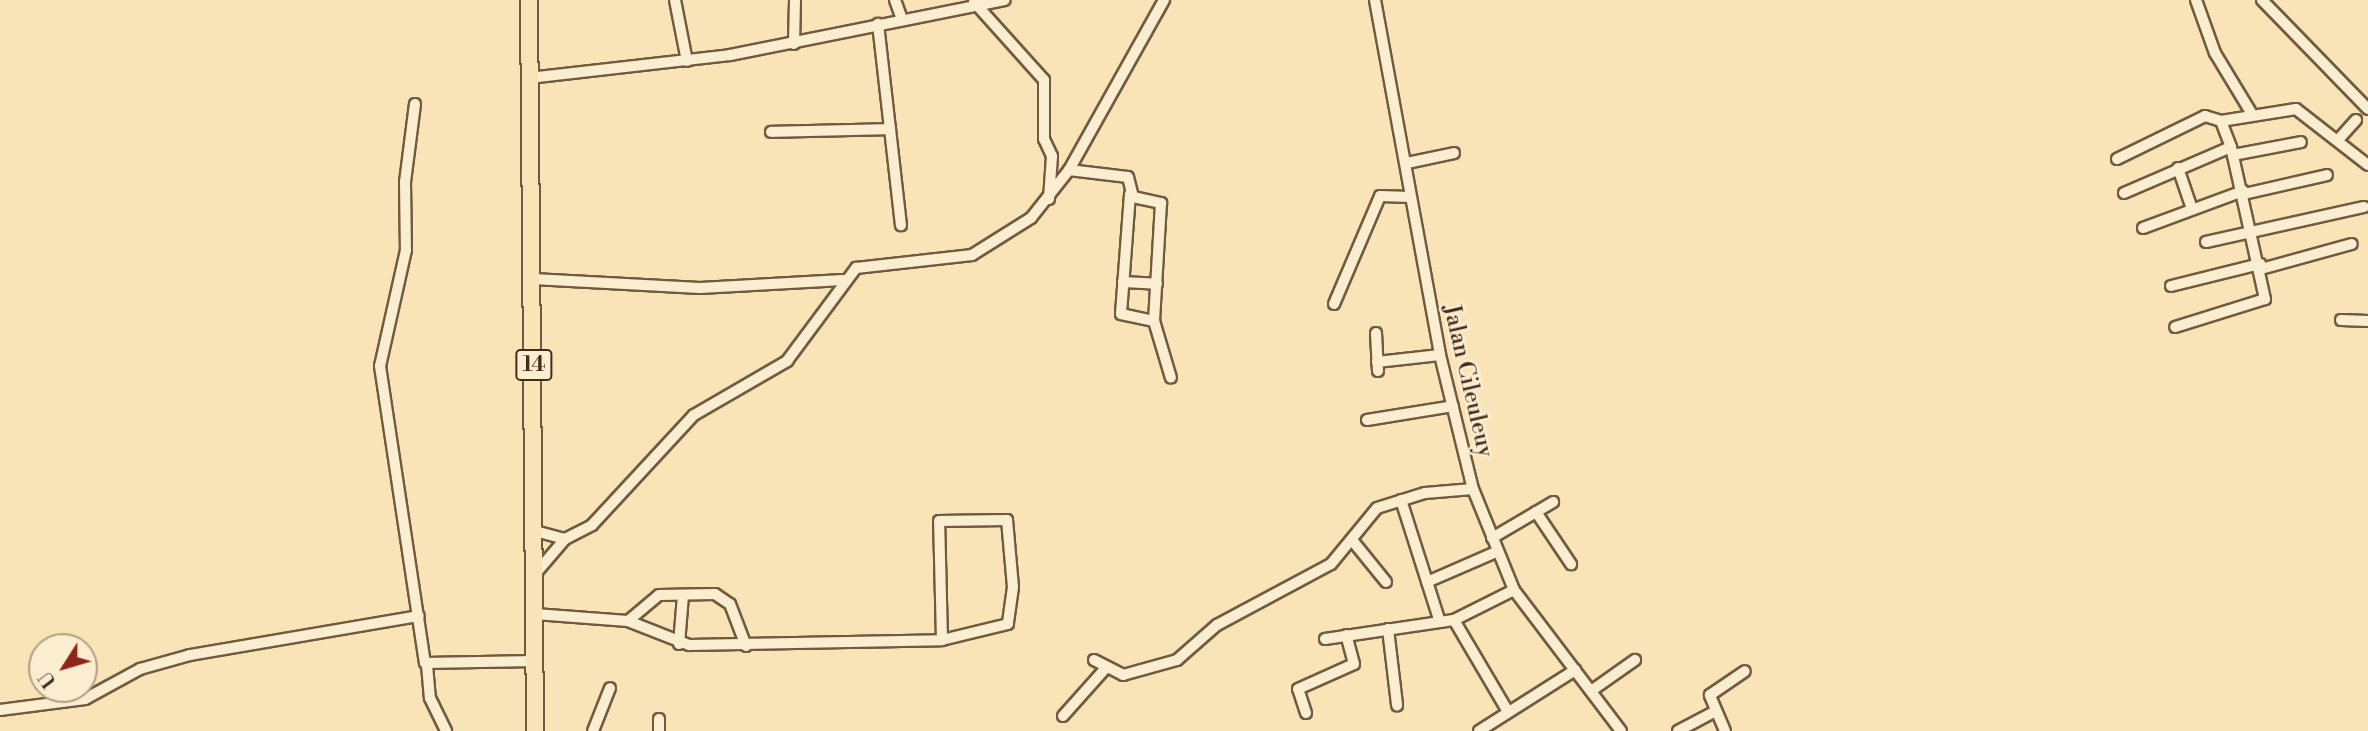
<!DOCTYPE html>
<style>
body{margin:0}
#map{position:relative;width:2368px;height:731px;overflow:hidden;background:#f8e4b7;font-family:"Libre Bodoni",serif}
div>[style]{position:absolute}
.roads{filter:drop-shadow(2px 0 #725a40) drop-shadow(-2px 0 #725a40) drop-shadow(0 2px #725a40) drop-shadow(0 -2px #725a40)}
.minor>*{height:10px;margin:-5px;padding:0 5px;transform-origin:5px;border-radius:5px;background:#faedd0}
.trunk>*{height:16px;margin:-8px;padding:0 8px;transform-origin:8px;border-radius:8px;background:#f8e4b7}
span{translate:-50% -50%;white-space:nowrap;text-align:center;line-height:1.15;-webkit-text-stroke:5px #faedd0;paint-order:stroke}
.shield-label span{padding:2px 5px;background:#faedd0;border:2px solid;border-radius:5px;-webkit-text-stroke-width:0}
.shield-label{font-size:21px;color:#452c19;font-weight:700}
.street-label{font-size:23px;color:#452c19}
.north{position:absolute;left:28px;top:633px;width:70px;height:70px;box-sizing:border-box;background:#faedd0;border:2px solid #b2a087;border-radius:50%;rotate:233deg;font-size:19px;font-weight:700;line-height:28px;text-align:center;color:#452c19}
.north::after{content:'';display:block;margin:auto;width:24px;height:32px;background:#8f2418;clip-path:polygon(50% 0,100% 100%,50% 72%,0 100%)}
</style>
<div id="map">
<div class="roads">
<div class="minor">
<i style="left:675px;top:0;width:62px;rotate:78.9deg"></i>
<i style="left:895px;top:0;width:20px;rotate:70deg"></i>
<i style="left:1375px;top:0;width:361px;rotate:79.6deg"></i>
<i style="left:1440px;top:355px;width:138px;rotate:76.2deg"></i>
<i style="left:1473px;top:489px;width:109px;rotate:67.9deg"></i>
<i style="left:1514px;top:590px;width:177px;rotate:52.8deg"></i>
<i style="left:2196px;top:0;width:56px;rotate:70.3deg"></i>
<i style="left:2215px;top:53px;width:71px;rotate:58.8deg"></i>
<i style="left:2262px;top:0;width:152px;rotate:45.8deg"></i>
<i style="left:974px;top:2px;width:105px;rotate:48.1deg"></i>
<i style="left:1044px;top:80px;width:59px;rotate:90deg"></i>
<i style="left:1044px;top:139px;width:19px;rotate:65deg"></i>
<i style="left:1052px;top:156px;width:43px;rotate:94deg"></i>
<i style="left:794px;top:44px;width:44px;rotate:-88.7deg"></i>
<i style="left:529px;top:78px;width:202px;rotate:-6.5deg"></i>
<i style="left:730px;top:55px;width:280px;rotate:-11.3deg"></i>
<i style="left:415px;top:104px;width:79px;rotate:97.3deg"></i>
<i style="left:405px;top:182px;width:68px;rotate:89.2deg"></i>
<i style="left:406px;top:250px;width:119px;rotate:102.6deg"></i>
<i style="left:380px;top:366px;width:300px;rotate:81.4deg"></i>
<i style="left:425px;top:663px;width:110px;rotate:-1deg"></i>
<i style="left:2221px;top:121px;width:76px;rotate:-9.1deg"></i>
<i style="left:2296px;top:109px;width:91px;rotate:37.9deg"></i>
<i style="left:890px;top:129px;width:97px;rotate:83.5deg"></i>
<i style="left:771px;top:132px;width:119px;rotate:-1.4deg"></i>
<i style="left:890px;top:129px;width:106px;rotate:-96.5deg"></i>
<i style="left:2338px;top:140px;width:27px;rotate:-48deg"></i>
<i style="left:2233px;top:155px;width:69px;rotate:-10.8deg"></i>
<i style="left:2117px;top:159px;width:98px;rotate:-26deg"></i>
<i style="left:2205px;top:116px;width:17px;rotate:17deg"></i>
<i style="left:2221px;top:121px;width:28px;rotate:69deg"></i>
<i style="left:2231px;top:147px;width:156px;rotate:77.4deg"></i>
<i style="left:2265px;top:299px;width:94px;rotate:162.7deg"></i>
<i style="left:1407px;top:163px;width:48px;rotate:-12deg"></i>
<i style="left:2178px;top:168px;width:40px;rotate:71.1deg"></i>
<i style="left:1069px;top:170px;width:59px;rotate:6.8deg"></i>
<i style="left:1128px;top:177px;width:21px;rotate:76deg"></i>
<i style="left:1133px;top:197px;width:29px;rotate:12deg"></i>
<i style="left:1161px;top:203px;width:118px;rotate:93.4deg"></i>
<i style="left:1154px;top:321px;width:59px;rotate:73.4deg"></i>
<i style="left:2124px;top:193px;width:116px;rotate:-23.3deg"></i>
<i style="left:1130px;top:194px;width:120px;rotate:94.3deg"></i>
<i style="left:1121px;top:314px;width:34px;rotate:12deg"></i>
<i style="left:2244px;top:194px;width:85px;rotate:-12.9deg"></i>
<i style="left:2143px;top:228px;width:107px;rotate:-20.3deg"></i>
<i style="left:2206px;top:242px;width:162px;rotate:-12.5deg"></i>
<i style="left:2261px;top:269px;width:94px;rotate:-15.4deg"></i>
<i style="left:533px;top:279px;width:167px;rotate:3.1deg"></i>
<i style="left:700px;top:288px;width:143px;rotate:-3.2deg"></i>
<i style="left:1123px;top:282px;width:34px;rotate:3deg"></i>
<i style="left:2171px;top:286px;width:92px;rotate:-13.9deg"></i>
<i style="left:1334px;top:304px;width:117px;rotate:-66.9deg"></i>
<i style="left:1380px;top:196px;width:30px;rotate:2deg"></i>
<i style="left:2341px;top:320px;width:27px;rotate:2deg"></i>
<i style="left:1376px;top:333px;width:38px;rotate:87deg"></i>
<i style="left:1377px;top:362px;width:63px;rotate:-6.3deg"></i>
<i style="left:1367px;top:420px;width:87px;rotate:-9.2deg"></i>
<i style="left:1401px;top:500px;width:128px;rotate:72.3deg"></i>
<i style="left:1536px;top:512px;width:63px;rotate:56.1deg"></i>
<i style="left:535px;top:531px;width:31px;rotate:15deg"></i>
<i style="left:1492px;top:538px;width:71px;rotate:-30.5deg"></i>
<i style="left:1352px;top:540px;width:54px;rotate:51deg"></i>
<i style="left:536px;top:573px;width:45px;rotate:-49.5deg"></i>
<i style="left:565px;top:539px;width:30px;rotate:-27deg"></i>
<i style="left:592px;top:525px;width:150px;rotate:-47.2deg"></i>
<i style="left:694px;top:415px;width:108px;rotate:-30.1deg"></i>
<i style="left:787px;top:361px;width:116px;rotate:-53.4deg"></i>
<i style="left:856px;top:268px;width:117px;rotate:-6.4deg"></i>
<i style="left:972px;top:255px;width:70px;rotate:-32.1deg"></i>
<i style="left:1031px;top:218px;width:61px;rotate:-51.6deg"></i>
<i style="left:1069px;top:170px;width:195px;rotate:-60.8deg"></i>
<i style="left:1427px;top:582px;width:75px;rotate:-23.5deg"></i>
<i style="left:535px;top:614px;width:93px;rotate:4.3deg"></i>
<i style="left:628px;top:621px;width:66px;rotate:21.5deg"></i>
<i style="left:689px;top:645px;width:253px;rotate:-1.1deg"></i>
<i style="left:942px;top:640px;width:119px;rotate:-91.4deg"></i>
<i style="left:939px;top:521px;width:68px;rotate:-0.8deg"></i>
<i style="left:1007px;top:520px;width:67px;rotate:84.9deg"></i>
<i style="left:1013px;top:587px;width:37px;rotate:98deg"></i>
<i style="left:1008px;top:624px;width:68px;rotate:166.4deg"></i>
<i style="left:1454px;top:620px;width:104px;rotate:59.5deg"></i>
<i style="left:628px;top:621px;width:40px;rotate:-40deg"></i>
<i style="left:659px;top:595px;width:56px;rotate:-1deg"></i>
<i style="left:715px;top:594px;width:18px;rotate:34deg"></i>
<i style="left:730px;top:604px;width:45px;rotate:69.1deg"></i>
<i style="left:1388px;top:629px;width:77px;rotate:83.2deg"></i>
<i style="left:1325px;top:639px;width:130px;rotate:-8.4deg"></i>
<i style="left:1454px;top:620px;width:67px;rotate:-26.6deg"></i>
<i style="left:679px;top:644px;width:49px;rotate:-85.3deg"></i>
<i style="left:1094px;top:660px;width:33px;rotate:27deg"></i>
<i style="left:1123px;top:675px;width:56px;rotate:-15.5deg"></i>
<i style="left:1177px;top:660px;width:53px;rotate:-41.2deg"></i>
<i style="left:1217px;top:625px;width:129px;rotate:-28.2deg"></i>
<i style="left:1331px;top:564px;width:72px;rotate:-50.6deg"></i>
<i style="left:1377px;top:508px;width:50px;rotate:-17.4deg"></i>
<i style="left:1425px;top:493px;width:48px;rotate:-4.8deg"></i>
<i style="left:427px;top:665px;width:33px;rotate:85deg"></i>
<i style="left:430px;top:698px;width:37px;rotate:64deg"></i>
<i style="left:1591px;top:691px;width:54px;rotate:-35.2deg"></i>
<i style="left:0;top:710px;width:86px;rotate:-7.4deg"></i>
<i style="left:85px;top:699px;width:63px;rotate:-28.6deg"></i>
<i style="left:140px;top:669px;width:52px;rotate:-15.6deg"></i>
<i style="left:190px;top:655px;width:232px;rotate:-9.7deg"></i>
<i style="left:1306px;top:713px;width:25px;rotate:-108deg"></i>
<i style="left:1298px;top:689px;width:61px;rotate:-24.1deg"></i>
<i style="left:1354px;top:664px;width:30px;rotate:-105deg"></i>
<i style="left:1063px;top:716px;width:62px;rotate:-48.3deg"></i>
<i style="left:659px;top:719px;width:12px;rotate:90deg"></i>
<i style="left:593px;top:731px;width:46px;rotate:-68.4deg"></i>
<i style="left:1479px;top:731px;width:114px;rotate:-32.4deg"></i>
<i style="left:1678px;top:731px;width:43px;rotate:-27.8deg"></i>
<i style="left:1725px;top:731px;width:39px;rotate:-113deg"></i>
<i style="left:1710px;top:695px;width:42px;rotate:-34.4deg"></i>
</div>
<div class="trunk">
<i style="left:529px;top:0;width:731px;rotate:89.53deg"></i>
</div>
</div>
<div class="shield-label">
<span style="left:534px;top:365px">14</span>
</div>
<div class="street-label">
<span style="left:1468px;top:381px;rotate:77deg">Jalan Cileuleuy</span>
</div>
<div class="north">U</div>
</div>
